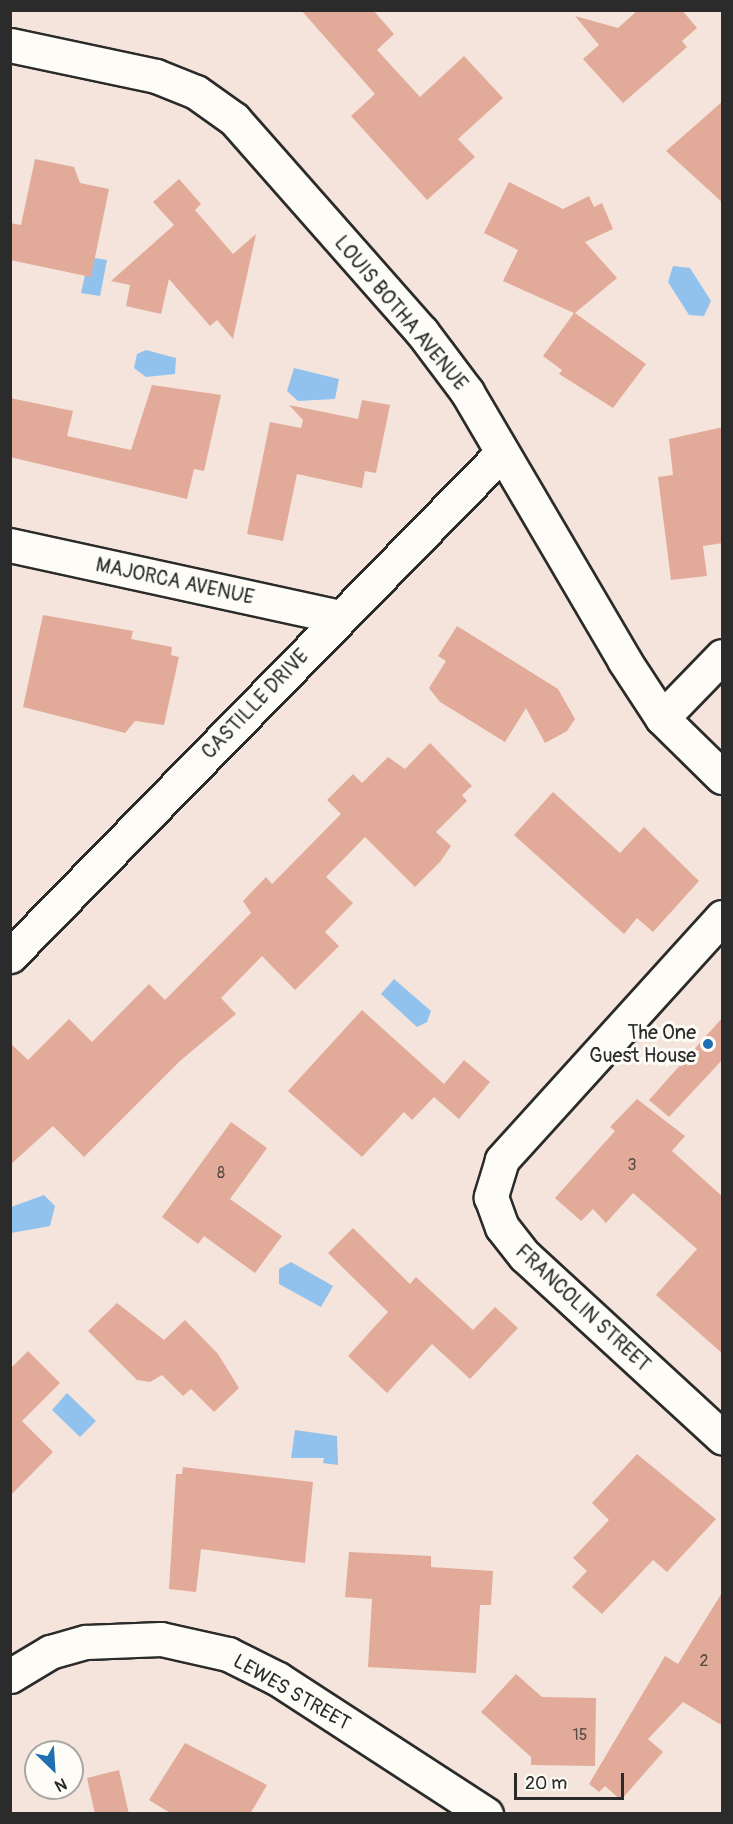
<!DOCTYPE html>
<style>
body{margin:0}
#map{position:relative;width:733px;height:1824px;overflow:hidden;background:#f5e4db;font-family:Pangolin,sans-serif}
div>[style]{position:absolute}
.water>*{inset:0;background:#91c2ed}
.building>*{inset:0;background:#e2ab99}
.roads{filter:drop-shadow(2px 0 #2b2b2b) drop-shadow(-2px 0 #2b2b2b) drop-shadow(0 2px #2b2b2b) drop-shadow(0 -2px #2b2b2b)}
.street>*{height:33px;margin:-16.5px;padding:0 16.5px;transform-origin:16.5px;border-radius:16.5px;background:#fdfcf7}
.dots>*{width:16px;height:16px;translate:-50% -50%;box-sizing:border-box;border:3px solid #fdfcf7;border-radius:50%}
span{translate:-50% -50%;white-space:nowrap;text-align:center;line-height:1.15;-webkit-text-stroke:6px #fdfcf7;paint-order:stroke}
.number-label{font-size:16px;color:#594b46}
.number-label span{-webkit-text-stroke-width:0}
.street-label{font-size:20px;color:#2b2b2b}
.poi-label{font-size:20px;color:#2b2b2b}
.right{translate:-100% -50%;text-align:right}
.frame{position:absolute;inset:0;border:12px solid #2b2b2b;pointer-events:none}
.north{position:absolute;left:24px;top:1740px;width:60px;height:60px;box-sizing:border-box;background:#fdfcf7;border:2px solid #a9a8a5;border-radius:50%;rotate:155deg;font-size:16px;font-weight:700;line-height:24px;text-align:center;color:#2b2b2b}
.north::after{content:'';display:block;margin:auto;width:21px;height:27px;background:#1f6fb2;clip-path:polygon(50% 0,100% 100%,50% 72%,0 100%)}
.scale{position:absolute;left:514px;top:1773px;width:110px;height:27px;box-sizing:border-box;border:3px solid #2b2b2b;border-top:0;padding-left:8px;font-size:18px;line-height:21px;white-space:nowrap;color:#2b2b2b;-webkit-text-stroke:4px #fdfcf7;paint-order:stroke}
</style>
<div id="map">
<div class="water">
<i style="clip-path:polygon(89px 257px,107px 260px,100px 296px,81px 293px)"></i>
<i style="clip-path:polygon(673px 266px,690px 268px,711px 301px,704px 316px,689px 315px,668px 282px)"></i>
<i style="clip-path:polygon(146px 350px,176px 358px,175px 374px,146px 377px,134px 368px,137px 354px)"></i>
<i style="clip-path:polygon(294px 368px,339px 379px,335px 399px,298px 401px,287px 391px)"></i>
<i style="clip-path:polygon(394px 979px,431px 1011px,427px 1022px,417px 1027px,381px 994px)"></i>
<i style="clip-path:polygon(44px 1195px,55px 1206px,50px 1226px,11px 1233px,11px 1207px)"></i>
<i style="clip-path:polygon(291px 1262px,333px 1286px,321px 1307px,279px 1284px,279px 1269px)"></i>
<i style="clip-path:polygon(67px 1393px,96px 1421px,80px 1437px,52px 1410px)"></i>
<i style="clip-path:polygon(295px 1430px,337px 1436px,338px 1465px,323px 1463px,324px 1458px,291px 1458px)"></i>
</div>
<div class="building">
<i style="clip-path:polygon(301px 10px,373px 10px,394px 34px,377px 50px,420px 97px,464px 56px,503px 98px,458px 139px,475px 157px,427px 200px,351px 116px,375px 94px)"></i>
<i style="clip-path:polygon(638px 10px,682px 10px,697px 28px,682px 41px,687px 47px,623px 103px,583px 59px,599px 45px,575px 16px,618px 28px)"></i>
<i style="clip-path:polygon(723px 101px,723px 203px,666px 151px)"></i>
<i style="clip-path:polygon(35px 159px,74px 167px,80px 183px,109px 189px,91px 277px,10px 260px,10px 223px,21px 225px)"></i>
<i style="clip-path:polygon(179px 179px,201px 204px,195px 210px,233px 254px,256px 234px,233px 339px,217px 320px,210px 326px,169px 279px,161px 314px,126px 306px,130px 285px,111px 281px,174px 225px,153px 202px)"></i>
<i style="clip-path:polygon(509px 182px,563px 209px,589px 196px,594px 207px,602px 203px,613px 229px,585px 242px,617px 278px,575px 313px,646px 364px,613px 408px,559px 374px,562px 370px,543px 356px,574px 313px,503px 281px,518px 250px,484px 233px)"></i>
<i style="clip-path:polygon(152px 385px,221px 395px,204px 471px,194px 469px,187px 499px,10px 457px,10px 398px,73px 411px,67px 436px,131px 450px)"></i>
<i style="clip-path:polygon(362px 400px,390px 405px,376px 473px,365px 471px,362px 488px,297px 474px,283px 541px,247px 534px,270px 422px,301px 428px,303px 420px,289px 405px,358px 419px)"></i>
<i style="clip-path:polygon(723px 427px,723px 543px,703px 546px,707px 576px,671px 580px,658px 477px,673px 475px,669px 439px)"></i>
<i style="clip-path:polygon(43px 615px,133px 631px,131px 639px,172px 647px,171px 655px,179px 657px,164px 725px,135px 721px,125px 733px,23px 707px)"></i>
<i style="clip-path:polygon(457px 626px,558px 689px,575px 719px,567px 731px,545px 743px,526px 708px,505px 742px,440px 702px,429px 688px,446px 661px,438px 656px)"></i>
<i style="clip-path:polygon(430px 743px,472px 786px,462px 795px,467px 801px,436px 832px,451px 846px,440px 862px,415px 887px,365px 837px,326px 877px,353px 903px,325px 932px,339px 946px,295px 990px,262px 956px,221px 998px,236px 1014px,180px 1061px,84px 1157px,53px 1126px,10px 1165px,10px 1043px,28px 1060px,69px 1019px,92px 1042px,149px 984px,165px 1000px,251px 913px,243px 901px,266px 877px,272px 884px,341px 814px,327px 800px,353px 774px,362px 783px,388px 757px,405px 769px)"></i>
<i style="clip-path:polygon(553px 792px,620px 853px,644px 827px,699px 881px,653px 932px,637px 918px,624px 934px,514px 835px)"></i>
<i style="clip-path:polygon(362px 1010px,444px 1084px,464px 1060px,490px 1082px,459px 1119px,434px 1097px,412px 1120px,404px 1112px,362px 1157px,288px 1091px)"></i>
<i style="clip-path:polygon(723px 1017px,723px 1059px,669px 1117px,649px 1100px)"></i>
<i style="clip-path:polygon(637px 1099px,685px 1136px,672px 1151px,723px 1197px,723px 1354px,656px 1295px,697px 1249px,633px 1193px,606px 1223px,593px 1209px,581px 1221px,555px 1198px,615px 1131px,610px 1127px)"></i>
<i style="clip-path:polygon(231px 1122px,267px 1148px,230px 1199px,282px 1236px,255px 1273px,204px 1236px,198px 1244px,162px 1217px)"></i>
<i style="clip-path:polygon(353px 1228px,410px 1284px,416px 1277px,473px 1330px,495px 1307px,518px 1328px,470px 1379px,432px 1344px,387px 1393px,348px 1356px,388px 1312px,328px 1253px)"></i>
<i style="clip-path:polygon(117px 1303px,164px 1340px,185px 1320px,218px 1354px,239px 1388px,214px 1412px,191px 1389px,183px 1396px,162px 1375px,150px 1382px,137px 1380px,88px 1331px)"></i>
<i style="clip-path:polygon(28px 1351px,60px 1383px,22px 1421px,53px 1452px,10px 1496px,10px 1369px)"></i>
<i style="clip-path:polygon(637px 1454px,716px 1519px,667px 1572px,653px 1560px,602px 1614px,572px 1587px,587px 1571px,573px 1558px,609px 1520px,592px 1503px)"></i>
<i style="clip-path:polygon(183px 1467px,313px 1482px,305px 1563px,201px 1549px,196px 1592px,169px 1589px,176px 1474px,182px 1474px)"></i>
<i style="clip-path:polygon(349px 1552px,431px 1556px,431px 1567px,493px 1571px,491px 1605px,480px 1605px,476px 1673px,368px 1667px,372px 1599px,345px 1597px)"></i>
<i style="clip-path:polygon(723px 1591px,723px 1726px,683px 1702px,648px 1739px,663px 1752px,621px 1800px,605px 1786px,599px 1792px,589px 1784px,665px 1656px,678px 1664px)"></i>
<i style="clip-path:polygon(516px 1674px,542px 1697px,596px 1698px,595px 1766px,531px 1765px,531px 1757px,481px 1712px)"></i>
<i style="clip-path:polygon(185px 1743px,267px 1785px,250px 1814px,172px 1814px,149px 1800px)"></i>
<i style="clip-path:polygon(119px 1770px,129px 1814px,95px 1814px,87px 1778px)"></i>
</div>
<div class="roads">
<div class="street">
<i style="left:10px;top:45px;width:149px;rotate:12deg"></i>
<i style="left:156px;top:76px;width:43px;rotate:21.8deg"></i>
<i style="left:196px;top:92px;width:47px;rotate:35.4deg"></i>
<i style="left:234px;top:119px;width:284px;rotate:48.6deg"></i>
<i style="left:422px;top:332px;width:75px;rotate:53.1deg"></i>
<i style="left:467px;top:392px;width:311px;rotate:59.6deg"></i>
<i style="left:624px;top:660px;width:69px;rotate:56.8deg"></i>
<i style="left:662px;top:718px;width:84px;rotate:44.5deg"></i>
<i style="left:10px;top:545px;width:338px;rotate:12.3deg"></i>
<i style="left:662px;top:718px;width:86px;rotate:-45.9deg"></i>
<i style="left:722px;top:917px;width:328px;rotate:132.2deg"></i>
<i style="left:502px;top:1160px;width:39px;rotate:107deg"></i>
<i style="left:491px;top:1197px;width:32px;rotate:70deg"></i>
<i style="left:502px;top:1227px;width:37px;rotate:52deg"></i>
<i style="left:525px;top:1256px;width:268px;rotate:42.6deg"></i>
<i style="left:10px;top:956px;width:702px;rotate:-45.63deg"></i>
<i style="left:10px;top:1676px;width:47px;rotate:-31deg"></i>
<i style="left:50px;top:1652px;width:37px;rotate:-16deg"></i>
<i style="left:86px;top:1642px;width:75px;rotate:-2.3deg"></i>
<i style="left:161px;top:1639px;width:69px;rotate:12.6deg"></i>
<i style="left:228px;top:1654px;width:56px;rotate:26.6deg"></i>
<i style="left:278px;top:1679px;width:248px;rotate:33deg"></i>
</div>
</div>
<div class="dots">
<i style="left:708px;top:1044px;background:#1f6fb2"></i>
</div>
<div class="number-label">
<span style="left:632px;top:1165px">3</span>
<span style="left:221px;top:1173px">8</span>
<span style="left:704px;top:1661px">2</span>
<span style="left:580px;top:1735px">15</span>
</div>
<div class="street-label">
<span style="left:401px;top:313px;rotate:50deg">LOUIS BOTHA AVENUE</span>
<span style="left:175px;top:581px;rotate:12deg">MAJORCA AVENUE</span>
<span style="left:255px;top:704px;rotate:-46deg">CASTILLE DRIVE</span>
<span style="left:583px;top:1308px;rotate:43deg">FRANCOLIN STREET</span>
<span style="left:292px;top:1692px;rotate:30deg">LEWES STREET</span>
</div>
<div class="poi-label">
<span class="right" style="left:696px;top:1044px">The One<br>Guest House</span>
</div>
<div class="frame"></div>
<div class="north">N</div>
<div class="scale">20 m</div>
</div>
